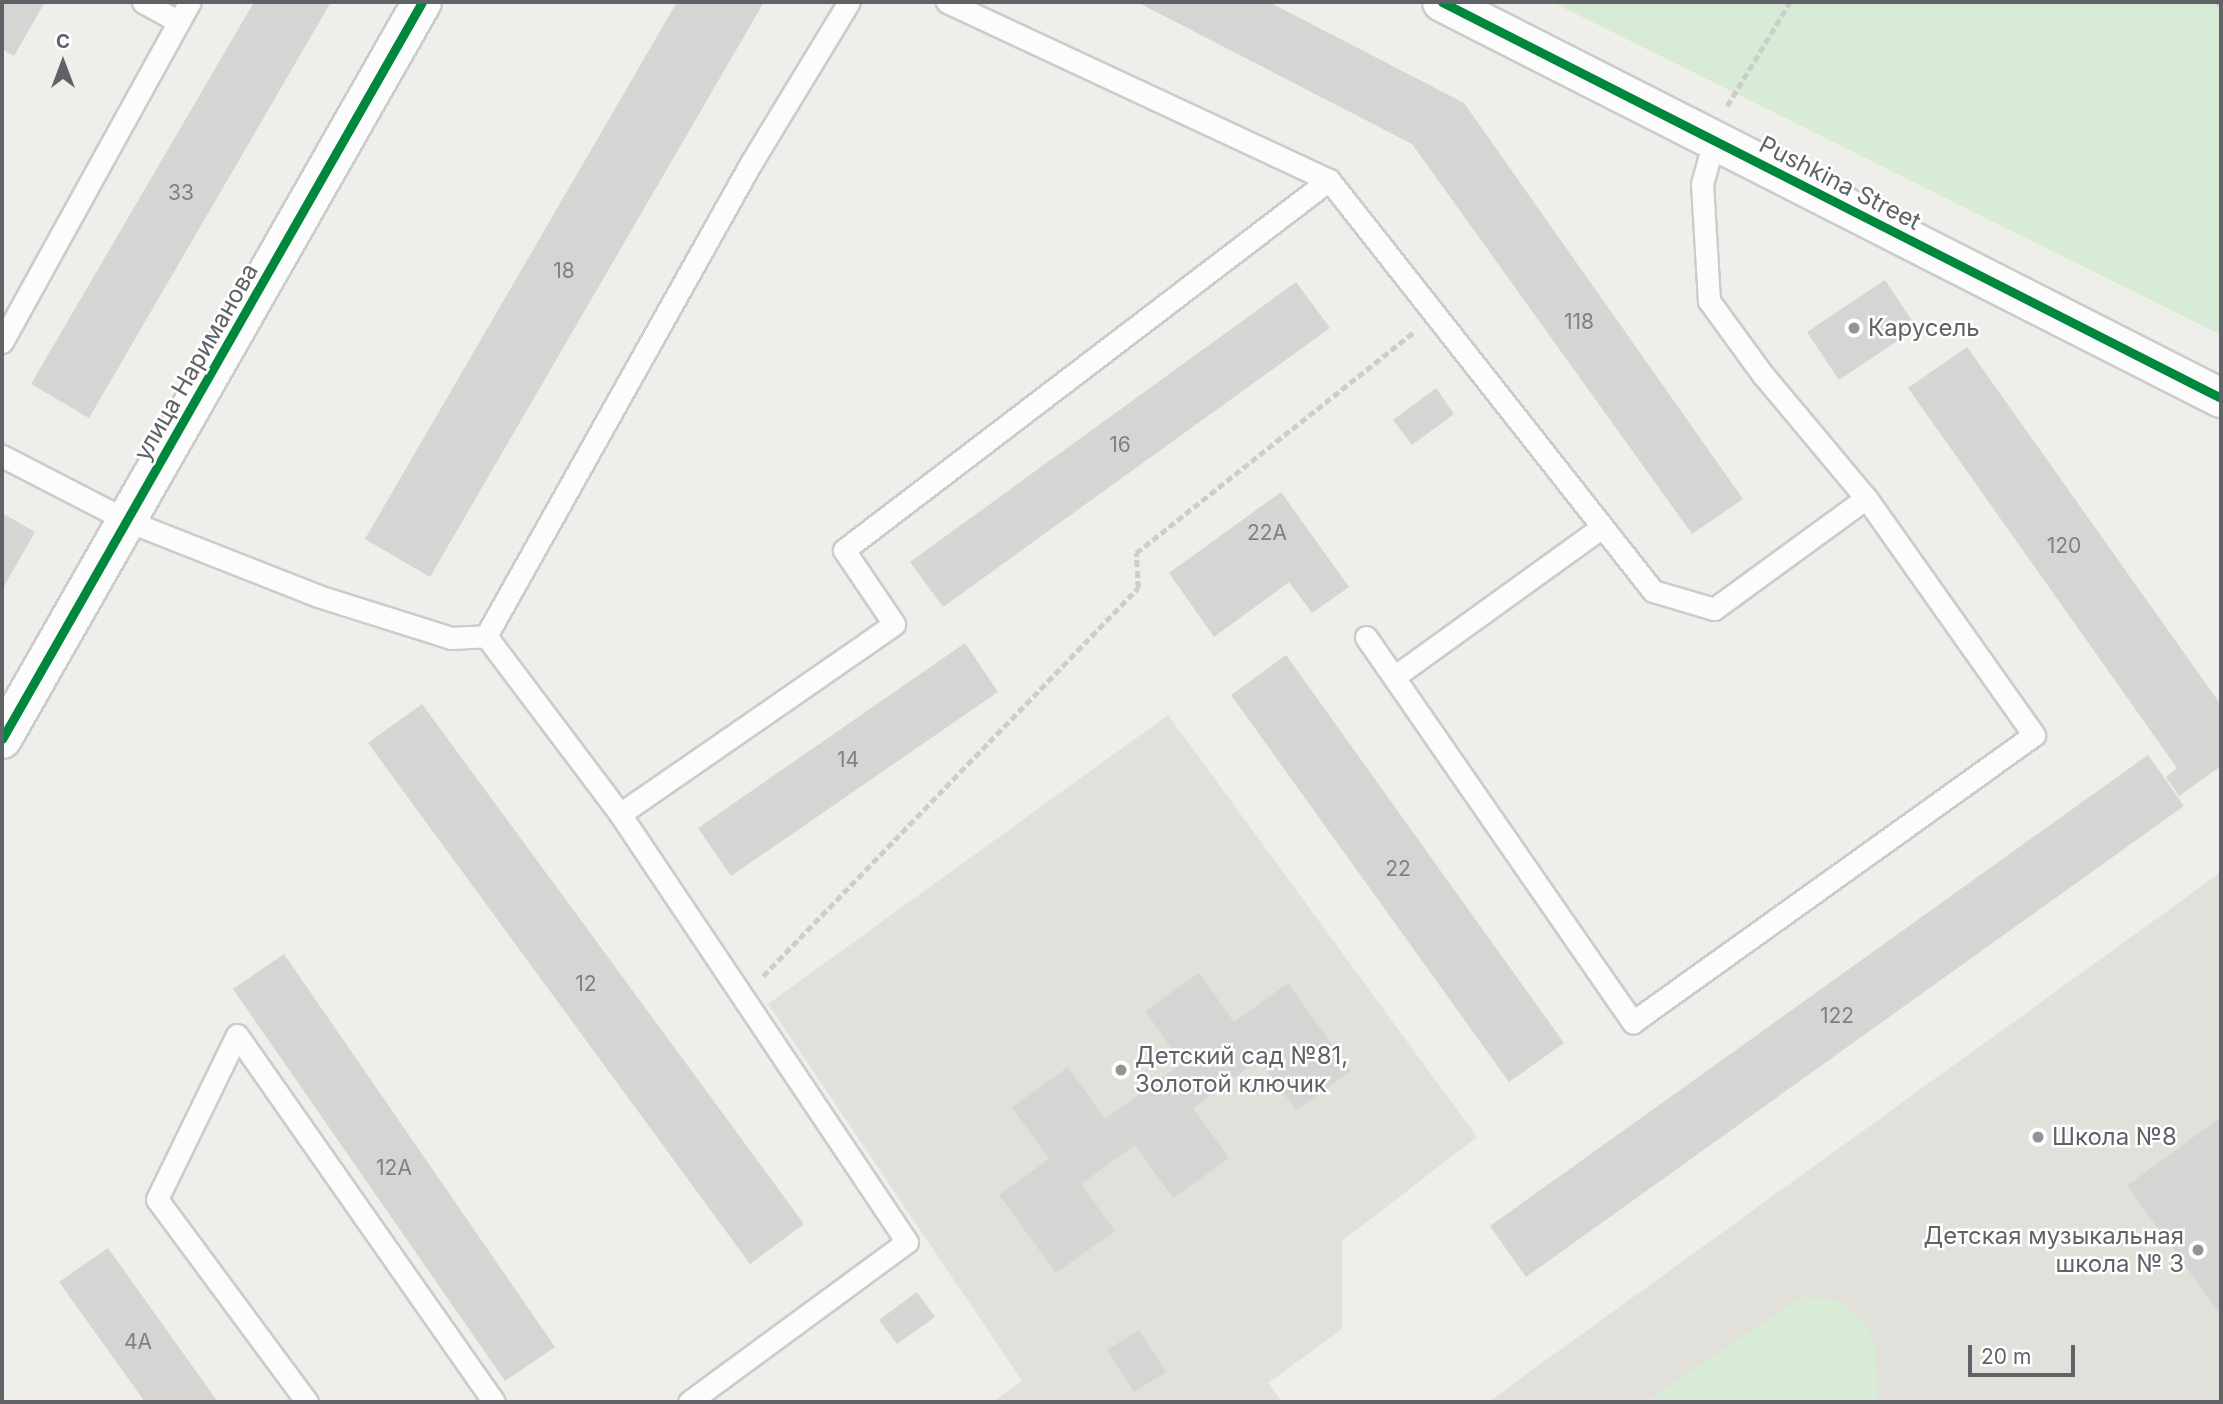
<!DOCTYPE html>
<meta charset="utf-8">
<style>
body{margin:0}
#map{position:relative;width:2223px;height:1404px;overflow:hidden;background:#efeeea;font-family:Inter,sans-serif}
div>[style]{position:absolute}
.education>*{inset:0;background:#e2e0da}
.green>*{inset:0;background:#d8ebd6}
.building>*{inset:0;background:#d6d5d3}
.path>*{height:4.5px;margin-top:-2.25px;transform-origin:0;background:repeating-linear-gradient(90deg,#cacfcc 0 7px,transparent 0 10.5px)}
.roads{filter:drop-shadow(2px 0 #cbcccc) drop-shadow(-2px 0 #cbcccc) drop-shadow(0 2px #cbcccc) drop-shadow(0 -2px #cbcccc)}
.lane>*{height:21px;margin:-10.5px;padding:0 10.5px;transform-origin:10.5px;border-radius:10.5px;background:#fdfcfc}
.street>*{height:38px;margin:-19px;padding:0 19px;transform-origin:19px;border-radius:19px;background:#fdfcfc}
.secondary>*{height:38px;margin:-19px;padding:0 19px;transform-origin:19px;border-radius:19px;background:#fdfcfc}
.cycleway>*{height:9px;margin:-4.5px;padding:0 4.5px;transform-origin:4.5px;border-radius:4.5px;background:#00873e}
.dots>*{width:19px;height:19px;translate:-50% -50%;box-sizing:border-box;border:4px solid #fff;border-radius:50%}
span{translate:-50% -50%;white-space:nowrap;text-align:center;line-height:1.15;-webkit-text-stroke:5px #fff;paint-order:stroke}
.number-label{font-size:21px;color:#7e8184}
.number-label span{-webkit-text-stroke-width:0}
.street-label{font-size:24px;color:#5f6368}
.poi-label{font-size:24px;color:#5f6368}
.left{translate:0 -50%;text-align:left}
.right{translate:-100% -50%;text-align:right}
.frame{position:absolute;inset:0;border:4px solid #5f6368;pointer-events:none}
.north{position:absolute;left:28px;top:28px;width:70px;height:70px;-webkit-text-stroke:5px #fff;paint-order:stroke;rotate:0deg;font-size:19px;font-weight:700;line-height:28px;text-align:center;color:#5f6368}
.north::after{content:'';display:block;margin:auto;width:24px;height:32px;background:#5f6368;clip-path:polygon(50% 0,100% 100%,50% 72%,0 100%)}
.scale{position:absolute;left:1968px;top:1345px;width:107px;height:32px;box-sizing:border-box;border:4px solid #5f6368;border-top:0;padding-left:9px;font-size:21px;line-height:24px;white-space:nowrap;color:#5f6368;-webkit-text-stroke:5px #fff;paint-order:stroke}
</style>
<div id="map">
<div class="education">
<i style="clip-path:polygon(1168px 715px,1477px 1137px,1342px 1241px,1342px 1329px,1268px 1383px,1282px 1402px,993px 1402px,1022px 1381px,768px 1004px)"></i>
<i style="clip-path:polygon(2221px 872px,2221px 1402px,1488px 1402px)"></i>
</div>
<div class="green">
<i style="clip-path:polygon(1552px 2px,2221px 2px,2221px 335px)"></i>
<i style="clip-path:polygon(1802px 1297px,1839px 1300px,1865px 1325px,1875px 1343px,1878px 1401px,1645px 1402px)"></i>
</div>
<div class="building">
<i style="clip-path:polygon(2px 2px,45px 2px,14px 56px,2px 49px)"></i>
<i style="clip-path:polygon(254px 2px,331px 2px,89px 418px,31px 384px)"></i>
<i style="clip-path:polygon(677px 2px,764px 2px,430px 577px,365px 539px)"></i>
<i style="clip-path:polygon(1137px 2px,1269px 2px,1464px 103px,1743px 499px,1692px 534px,1412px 144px)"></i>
<i style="clip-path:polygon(1885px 280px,1917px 328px,1839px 380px,1807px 332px)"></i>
<i style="clip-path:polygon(1296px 282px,1330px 328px,943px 607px,910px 562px)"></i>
<i style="clip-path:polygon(1967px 347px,2221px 705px,2221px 766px,2179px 796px,2166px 777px,2177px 768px,1908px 388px)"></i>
<i style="clip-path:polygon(1436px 388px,1454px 414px,1412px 445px,1393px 420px)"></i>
<i style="clip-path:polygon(1281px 492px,1349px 587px,1312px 613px,1289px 582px,1214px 637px,1169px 573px)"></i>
<i style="clip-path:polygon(2px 513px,35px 532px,2px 590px)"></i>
<i style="clip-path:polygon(965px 643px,998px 692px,731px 876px,698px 828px)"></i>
<i style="clip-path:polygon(1286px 655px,1564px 1043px,1509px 1082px,1231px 695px)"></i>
<i style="clip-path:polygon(422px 704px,804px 1224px,750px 1264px,368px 743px)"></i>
<i style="clip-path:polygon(2148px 755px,2184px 806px,1526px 1277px,1490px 1226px)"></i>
<i style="clip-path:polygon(284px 954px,555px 1347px,505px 1381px,233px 989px)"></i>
<i style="clip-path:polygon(1199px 973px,1234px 1022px,1288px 983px,1351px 1071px,1296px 1110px,1259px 1060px,1193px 1108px,1229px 1158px,1173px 1198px,1135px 1145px,1081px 1184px,1115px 1231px,1056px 1273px,999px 1195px,1049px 1159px,1012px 1107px,1068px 1067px,1105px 1119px,1182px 1063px,1145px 1011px)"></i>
<i style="clip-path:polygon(2221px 1117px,2221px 1315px,2127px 1186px)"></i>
<i style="clip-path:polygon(108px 1248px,218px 1402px,145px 1402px,59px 1282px)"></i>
<i style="clip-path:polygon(917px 1292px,935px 1317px,897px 1344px,879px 1320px)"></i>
<i style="clip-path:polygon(1139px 1330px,1166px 1372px,1134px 1392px,1107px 1350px)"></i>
</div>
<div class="path">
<i style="left:2216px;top:2px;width:6px;rotate:31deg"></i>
<i style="left:1727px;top:106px;width:122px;rotate:-58.8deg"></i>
<i style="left:763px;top:976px;width:540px;rotate:-45.98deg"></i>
<i style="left:1138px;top:588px;width:35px;rotate:-93deg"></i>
<i style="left:1136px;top:553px;width:355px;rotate:-38.5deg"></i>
</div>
<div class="roads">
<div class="lane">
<i style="left:143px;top:2px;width:41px;rotate:29.1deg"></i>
<i style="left:947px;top:2px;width:421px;rotate:25deg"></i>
<i style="left:1329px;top:180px;width:523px;rotate:51.75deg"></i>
<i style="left:1653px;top:591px;width:64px;rotate:16.4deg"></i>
<i style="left:1714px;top:609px;width:188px;rotate:-36.1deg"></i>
<i style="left:1866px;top:498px;width:160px;rotate:-129.9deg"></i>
<i style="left:1763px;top:375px;width:92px;rotate:-126.1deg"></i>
<i style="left:1709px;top:301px;width:117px;rotate:-93.4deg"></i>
<i style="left:1702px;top:184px;width:45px;rotate:-74.4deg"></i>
<i style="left:2px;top:342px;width:389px;rotate:-61.1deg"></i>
<i style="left:2px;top:456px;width:142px;rotate:27.3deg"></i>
<i style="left:128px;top:521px;width:204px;rotate:21.5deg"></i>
<i style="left:318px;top:596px;width:139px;rotate:17.5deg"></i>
<i style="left:451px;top:638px;width:35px;rotate:-3deg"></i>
<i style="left:486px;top:636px;width:542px;rotate:-60.74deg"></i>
<i style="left:751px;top:163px;width:188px;rotate:-58.7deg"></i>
<i style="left:486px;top:636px;width:223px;rotate:53deg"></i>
<i style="left:1366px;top:637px;width:469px;rotate:55.3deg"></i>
<i style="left:1633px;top:1022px;width:493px;rotate:-35.6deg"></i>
<i style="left:2034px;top:735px;width:291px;rotate:-125.3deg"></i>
<i style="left:1394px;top:677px;width:256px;rotate:-35.8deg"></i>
<i style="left:307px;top:1402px;width:252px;rotate:-126.5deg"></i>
<i style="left:157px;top:1199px;width:182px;rotate:-64deg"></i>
<i style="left:237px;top:1035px;width:448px;rotate:55deg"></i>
<i style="left:689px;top:1402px;width:270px;rotate:-36.3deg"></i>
<i style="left:907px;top:1242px;width:515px;rotate:-123.84deg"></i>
<i style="left:620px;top:814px;width:333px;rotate:-34.7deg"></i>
<i style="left:894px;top:624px;width:89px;rotate:-124deg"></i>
<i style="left:844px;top:550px;width:610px;rotate:-37.34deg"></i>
</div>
<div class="street">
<i style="left:2px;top:739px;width:848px;rotate:-60.32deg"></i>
</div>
<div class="secondary">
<i style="left:1442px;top:2px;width:874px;rotate:26.95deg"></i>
</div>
</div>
<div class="cycleway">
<i style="left:1442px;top:2px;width:874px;rotate:26.95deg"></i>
<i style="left:2px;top:739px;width:848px;rotate:-60.32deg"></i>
</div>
<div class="dots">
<i style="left:1854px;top:328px;background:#919496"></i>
<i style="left:1121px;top:1070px;background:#919496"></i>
<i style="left:2038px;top:1137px;background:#919496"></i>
<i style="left:2198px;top:1250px;background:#919496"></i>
</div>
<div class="number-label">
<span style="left:181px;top:193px">33</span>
<span style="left:564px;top:271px">18</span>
<span style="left:1579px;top:322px">118</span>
<span style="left:1120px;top:445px">16</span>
<span style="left:1267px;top:533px">22А</span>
<span style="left:2064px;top:546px">120</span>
<span style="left:848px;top:760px">14</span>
<span style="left:1398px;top:869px">22</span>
<span style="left:586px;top:984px">12</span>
<span style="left:1837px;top:1016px">122</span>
<span style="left:394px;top:1168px">12А</span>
<span style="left:138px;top:1342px">4А</span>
</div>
<div class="street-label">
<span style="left:1840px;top:183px;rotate:27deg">Pushkina Street</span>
<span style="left:196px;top:362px;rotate:-60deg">улица Нариманова</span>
</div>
<div class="poi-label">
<span class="left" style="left:1868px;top:328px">Карусель</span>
<span class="left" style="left:1135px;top:1070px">Детский сад №81,<br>Золотой ключик</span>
<span class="left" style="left:2052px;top:1137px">Школа №8</span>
<span class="right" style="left:2184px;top:1250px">Детская музыкальная<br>школа № 3</span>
</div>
<div class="frame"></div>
<div class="north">С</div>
<div class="scale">20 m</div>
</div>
